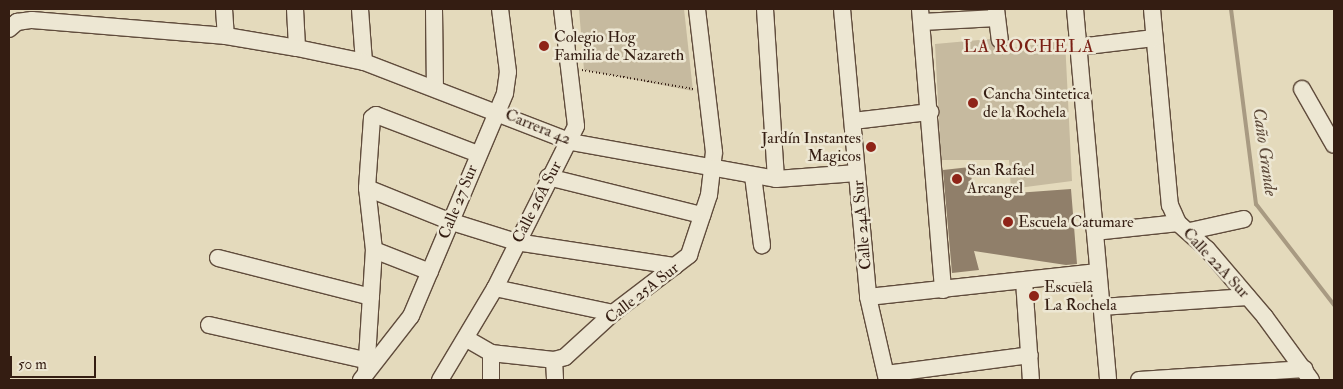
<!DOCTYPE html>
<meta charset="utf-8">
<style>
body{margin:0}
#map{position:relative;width:1343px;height:389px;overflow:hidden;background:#e4dabc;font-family:"IM FELL Double Pica",serif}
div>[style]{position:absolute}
.green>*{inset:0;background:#c6ba9f}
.stream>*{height:4px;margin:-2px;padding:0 2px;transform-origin:2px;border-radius:2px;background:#a89a82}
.building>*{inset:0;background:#907f6a}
.path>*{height:2px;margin-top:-1px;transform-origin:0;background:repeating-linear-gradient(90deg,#341d12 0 1px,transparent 0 3.5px)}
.roads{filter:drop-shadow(1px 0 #604c3c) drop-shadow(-1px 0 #604c3c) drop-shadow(0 1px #604c3c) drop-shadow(0 -1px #604c3c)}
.minor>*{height:16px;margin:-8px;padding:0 8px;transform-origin:8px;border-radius:8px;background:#ede7d3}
.dots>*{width:14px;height:14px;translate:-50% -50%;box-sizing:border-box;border:2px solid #ede7d3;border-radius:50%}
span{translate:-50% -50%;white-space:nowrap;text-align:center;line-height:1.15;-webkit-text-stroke:5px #ede7d3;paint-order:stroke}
.poi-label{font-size:16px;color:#341d12}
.left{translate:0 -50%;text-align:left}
.right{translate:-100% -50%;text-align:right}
.street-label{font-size:16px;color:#341d12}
.neighbourhood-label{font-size:18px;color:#7a1f14;letter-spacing:1px}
.water-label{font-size:18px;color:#5d4939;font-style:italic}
.frame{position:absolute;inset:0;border:10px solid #341d12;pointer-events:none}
.scale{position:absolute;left:10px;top:356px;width:86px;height:22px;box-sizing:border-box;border:2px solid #341d12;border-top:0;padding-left:6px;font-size:15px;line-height:18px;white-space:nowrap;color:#341d12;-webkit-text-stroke:4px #ede7d3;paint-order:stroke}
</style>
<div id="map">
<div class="green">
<i style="clip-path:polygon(579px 9px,684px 9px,693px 91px,584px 70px)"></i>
<i style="clip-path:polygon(990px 39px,1000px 50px,1065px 40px,1072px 181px,1011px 189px,1009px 160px,941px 160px,935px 44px)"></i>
</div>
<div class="stream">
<i style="left:1231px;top:9px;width:197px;rotate:82.7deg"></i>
<i style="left:1256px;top:204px;width:128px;rotate:52.3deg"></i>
</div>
<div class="building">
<i style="clip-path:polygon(970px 167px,974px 196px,1071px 189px,1077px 264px,1066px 265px,974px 251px,979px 270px,952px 273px,943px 170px)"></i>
</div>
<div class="path">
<i style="left:582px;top:70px;width:113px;rotate:9.7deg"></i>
</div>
<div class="roads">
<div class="minor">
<i style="left:224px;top:9px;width:27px;rotate:86deg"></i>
<i style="left:295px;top:9px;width:39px;rotate:87deg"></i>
<i style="left:360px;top:9px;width:53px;rotate:85.7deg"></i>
<i style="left:434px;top:9px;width:79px;rotate:89.3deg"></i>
<i style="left:765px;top:9px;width:170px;rotate:86.3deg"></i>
<i style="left:842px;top:9px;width:289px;rotate:84.8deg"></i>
<i style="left:868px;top:297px;width:85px;rotate:77.1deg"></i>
<i style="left:920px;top:9px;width:282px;rotate:85.3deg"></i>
<i style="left:996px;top:9px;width:31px;rotate:83deg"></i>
<i style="left:1075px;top:9px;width:372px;rotate:84.9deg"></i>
<i style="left:1152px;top:9px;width:197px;rotate:84.8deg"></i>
<i style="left:1170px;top:205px;width:20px;rotate:66deg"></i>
<i style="left:1178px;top:223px;width:39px;rotate:42deg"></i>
<i style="left:1207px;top:249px;width:89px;rotate:49.5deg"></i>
<i style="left:1265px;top:317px;width:78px;rotate:53.9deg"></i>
<i style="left:922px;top:22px;width:75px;rotate:-3.1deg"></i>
<i style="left:9px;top:29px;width:11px;rotate:-41deg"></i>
<i style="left:17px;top:22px;width:15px;rotate:-8deg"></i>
<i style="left:32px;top:20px;width:195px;rotate:4.7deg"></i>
<i style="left:226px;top:36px;width:72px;rotate:9.6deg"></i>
<i style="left:297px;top:48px;width:68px;rotate:11.8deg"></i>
<i style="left:364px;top:62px;width:222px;rotate:21.1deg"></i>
<i style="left:571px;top:142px;width:208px;rotate:10.2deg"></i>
<i style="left:776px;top:179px;width:81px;rotate:-4.2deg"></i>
<i style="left:1078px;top:47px;width:77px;rotate:-6.8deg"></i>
<i style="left:1302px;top:89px;width:64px;rotate:60.3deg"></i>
<i style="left:853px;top:121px;width:78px;rotate:-6.7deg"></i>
<i style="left:753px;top:176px;width:70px;rotate:82.6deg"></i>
<i style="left:548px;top:177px;width:159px;rotate:13.9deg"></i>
<i style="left:367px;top:188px;width:88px;rotate:21.9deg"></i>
<i style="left:449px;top:221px;width:70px;rotate:17.4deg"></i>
<i style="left:516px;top:242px;width:161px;rotate:8.6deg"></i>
<i style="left:1190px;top:231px;width:55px;rotate:-12.5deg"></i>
<i style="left:1095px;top:232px;width:83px;rotate:-6.2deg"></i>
<i style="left:374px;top:250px;width:60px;rotate:21.4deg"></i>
<i style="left:218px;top:258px;width:158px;rotate:14.3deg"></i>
<i style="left:1024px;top:281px;width:99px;rotate:86deg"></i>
<i style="left:495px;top:288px;width:121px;rotate:12deg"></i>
<i style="left:868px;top:297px;width:231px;rotate:-6.2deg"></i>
<i style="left:1101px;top:307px;width:147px;rotate:-3.9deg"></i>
<i style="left:209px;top:325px;width:164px;rotate:12.7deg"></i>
<i style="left:467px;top:339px;width:28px;rotate:30deg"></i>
<i style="left:491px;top:353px;width:63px;rotate:6.3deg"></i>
<i style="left:554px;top:360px;width:11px;rotate:-15deg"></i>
<i style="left:565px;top:357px;width:65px;rotate:-42.5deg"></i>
<i style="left:613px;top:313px;width:96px;rotate:-37.3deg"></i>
<i style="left:689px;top:255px;width:63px;rotate:-71.6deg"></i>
<i style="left:709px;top:195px;width:43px;rotate:-83.4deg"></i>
<i style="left:714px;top:152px;width:144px;rotate:-96.8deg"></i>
<i style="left:491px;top:353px;width:27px;rotate:90deg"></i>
<i style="left:554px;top:360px;width:20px;rotate:87deg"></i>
<i style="left:366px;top:373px;width:123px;rotate:-86.3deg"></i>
<i style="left:374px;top:250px;width:62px;rotate:-96.4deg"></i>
<i style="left:367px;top:188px;width:70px;rotate:-85.9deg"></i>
<i style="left:372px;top:118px;width:5px;rotate:-37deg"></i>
<i style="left:376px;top:115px;width:109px;rotate:20.9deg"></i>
<i style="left:886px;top:374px;width:145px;rotate:-7.5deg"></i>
<i style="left:361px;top:380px;width:81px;rotate:-52deg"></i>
<i style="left:411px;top:316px;width:242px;rotate:-67.1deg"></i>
<i style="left:505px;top:93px;width:21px;rotate:-82deg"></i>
<i style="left:508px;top:72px;width:64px;rotate:-97.2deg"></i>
<i style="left:440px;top:380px;width:107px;rotate:-59.1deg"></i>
<i style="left:495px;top:288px;width:181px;rotate:-63.4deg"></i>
<i style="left:576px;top:126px;width:118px;rotate:-96.8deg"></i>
<i style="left:1139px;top:380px;width:166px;rotate:-3.8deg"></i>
</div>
</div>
<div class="dots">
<i style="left:544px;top:46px;background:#8f2418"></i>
<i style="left:973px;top:103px;background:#8f2418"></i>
<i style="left:871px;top:147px;background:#8f2418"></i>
<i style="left:957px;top:179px;background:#8f2418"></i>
<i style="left:1008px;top:222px;background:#8f2418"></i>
<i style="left:1034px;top:296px;background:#8f2418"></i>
</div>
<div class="poi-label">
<span class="left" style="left:554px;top:46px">Colegio Hog<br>Familia de Nazareth</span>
<span class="left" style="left:983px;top:103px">Cancha Sintetica<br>de la Rochela</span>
<span class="right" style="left:861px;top:147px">Jardín Instantes<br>Magicos</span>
<span class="left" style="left:967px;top:179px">San Rafael<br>Arcangel</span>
<span class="left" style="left:1018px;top:222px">Escuela Catumare</span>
<span class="left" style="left:1044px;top:296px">Escuela<br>La Rochela</span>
</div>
<div class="street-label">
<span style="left:538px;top:127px;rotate:22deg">Carrera 42</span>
<span style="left:458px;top:202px;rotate:-68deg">Calle 27 Sur</span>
<span style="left:537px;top:202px;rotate:-63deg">Calle 26A Sur</span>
<span style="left:862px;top:225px;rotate:-95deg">Calle 24A Sur</span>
<span style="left:1216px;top:263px;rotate:47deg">Calle 22A Sur</span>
<span style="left:642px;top:293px;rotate:-38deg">Calle 25A Sur</span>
</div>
<div class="neighbourhood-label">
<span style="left:1029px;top:47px">LA ROCHELA</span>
</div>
<div class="water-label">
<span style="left:1264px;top:152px;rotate:82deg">Caño Grande</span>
</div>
<div class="frame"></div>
<div class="scale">50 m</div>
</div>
